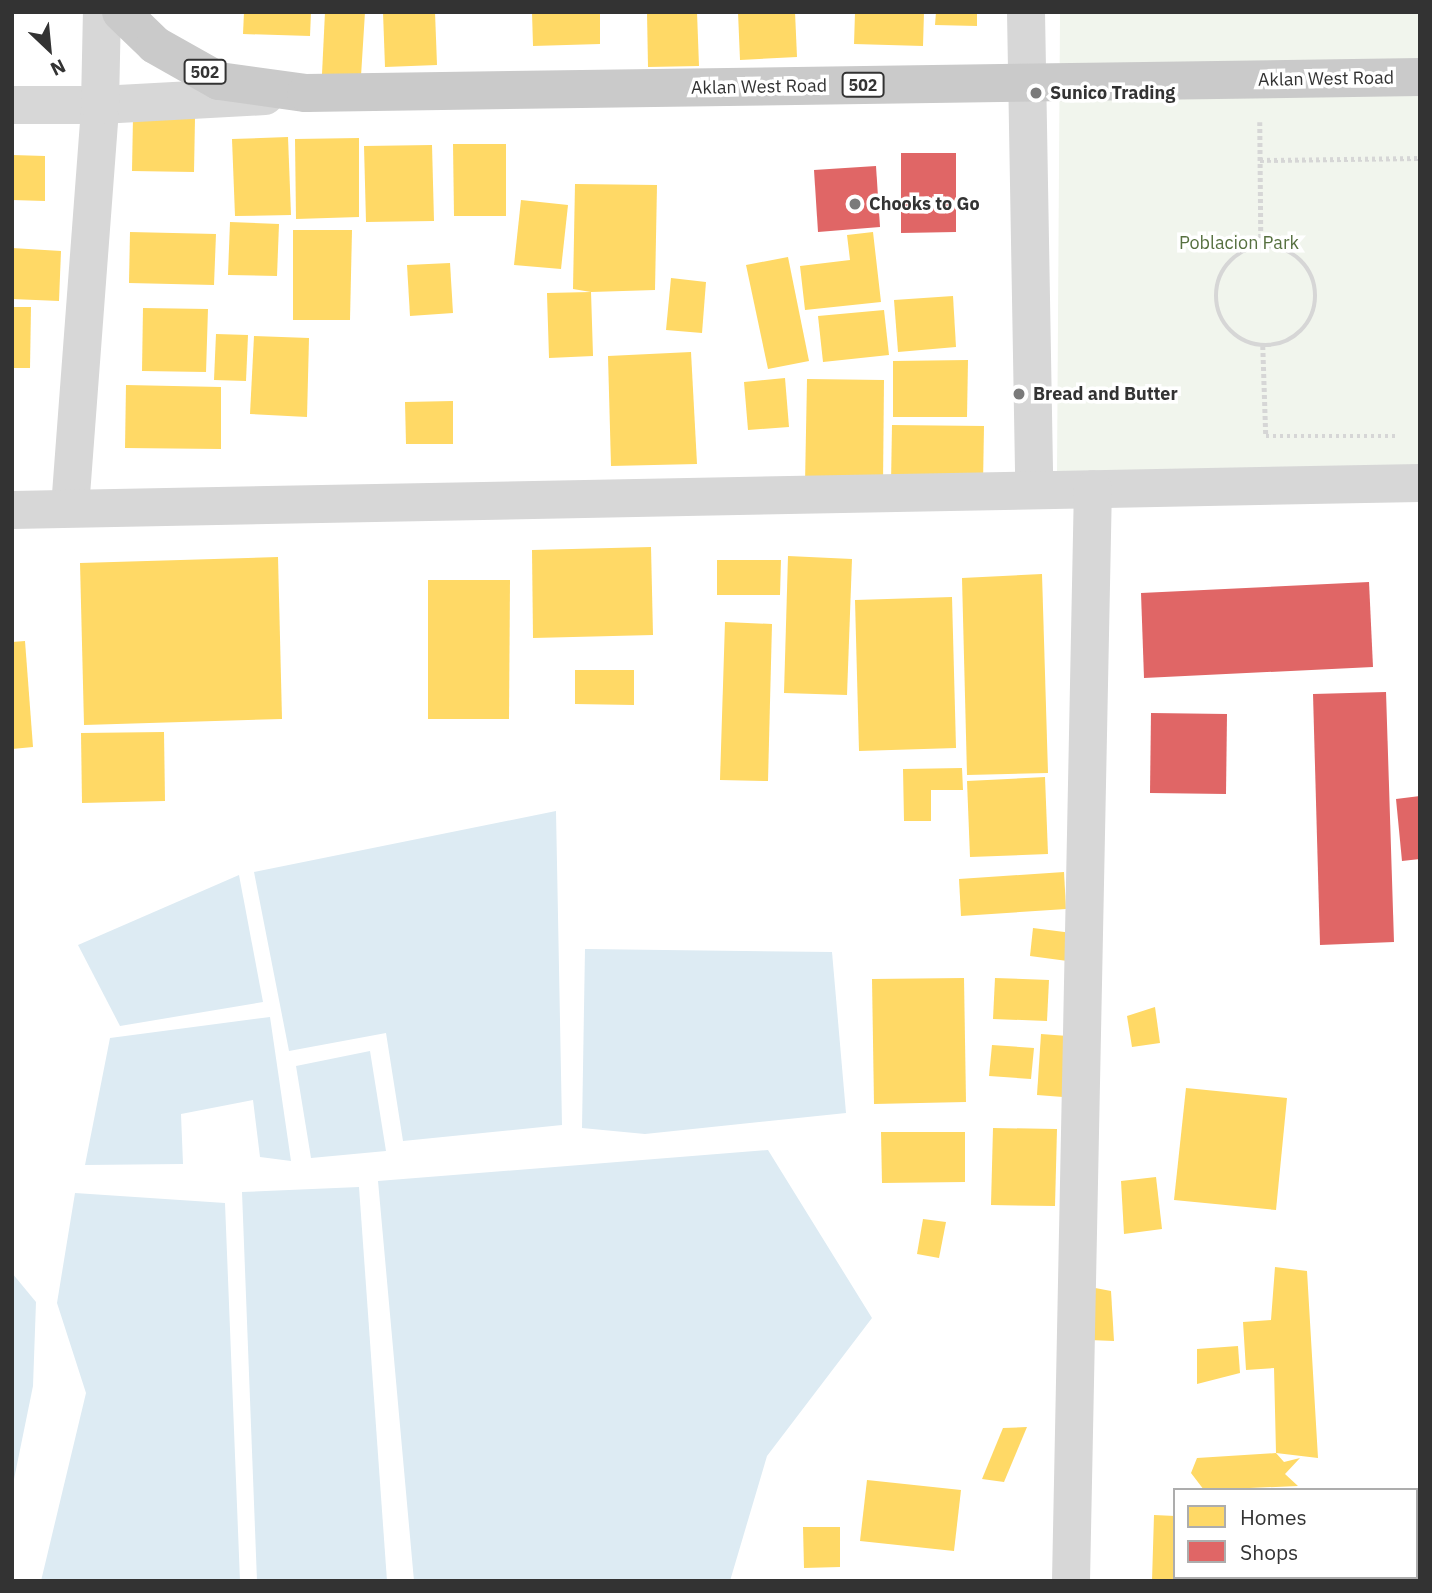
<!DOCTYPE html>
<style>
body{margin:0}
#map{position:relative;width:1432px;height:1593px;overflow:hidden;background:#fff;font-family:"IBM Plex Sans",sans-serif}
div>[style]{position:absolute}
.green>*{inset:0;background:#f1f5ed}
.water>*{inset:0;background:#ddebf3}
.homes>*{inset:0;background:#ffd966}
.shops>*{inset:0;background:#e06666}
.path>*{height:4.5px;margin-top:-2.25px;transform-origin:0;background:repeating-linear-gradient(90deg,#d6d6d6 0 3.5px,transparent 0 7px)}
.path>.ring{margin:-2.25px;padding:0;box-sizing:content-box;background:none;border:4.5px solid #d6d6d6;border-radius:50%}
.minor>*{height:38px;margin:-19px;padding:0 19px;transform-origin:19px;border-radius:19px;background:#d7d7d7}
.major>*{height:38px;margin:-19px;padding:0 19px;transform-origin:19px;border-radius:19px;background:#cacaca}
.dots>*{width:19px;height:19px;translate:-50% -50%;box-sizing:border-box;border:4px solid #fff;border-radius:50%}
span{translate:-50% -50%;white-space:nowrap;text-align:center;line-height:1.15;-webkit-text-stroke:7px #fff;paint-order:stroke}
.shield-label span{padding:2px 5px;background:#fff;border:2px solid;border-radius:5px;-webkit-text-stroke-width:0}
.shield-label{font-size:16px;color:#333;font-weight:700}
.street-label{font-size:18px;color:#333}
.poi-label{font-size:18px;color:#333;font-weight:700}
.left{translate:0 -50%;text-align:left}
.park-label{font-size:18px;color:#56703f}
.frame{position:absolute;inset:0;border:14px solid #333;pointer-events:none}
.legend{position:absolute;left:1173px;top:1488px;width:245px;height:91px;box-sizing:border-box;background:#fff;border:2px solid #adadad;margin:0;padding:9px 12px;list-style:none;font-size:21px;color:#333}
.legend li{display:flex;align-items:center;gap:14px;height:35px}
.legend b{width:35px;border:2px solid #adadad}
.north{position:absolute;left:14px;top:14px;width:70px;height:70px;-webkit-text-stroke:5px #fff;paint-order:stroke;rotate:154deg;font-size:19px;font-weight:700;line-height:28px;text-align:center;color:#333}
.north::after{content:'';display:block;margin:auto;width:24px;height:32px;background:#333;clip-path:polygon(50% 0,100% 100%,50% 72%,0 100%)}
</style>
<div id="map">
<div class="green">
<i style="clip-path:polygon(1060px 12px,1420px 12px,1420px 474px,1057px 474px)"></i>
</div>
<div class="water">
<i style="clip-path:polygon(556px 811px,562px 1125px,403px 1141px,386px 1033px,289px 1051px,254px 872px)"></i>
<i style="clip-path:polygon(239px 875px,263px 1002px,120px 1026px,78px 945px)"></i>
<i style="clip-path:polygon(585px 949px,832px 952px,846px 1113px,645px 1134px,582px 1128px)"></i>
<i style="clip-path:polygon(270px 1017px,291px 1161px,260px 1157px,253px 1100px,181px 1114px,183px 1164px,85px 1165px,110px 1038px)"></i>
<i style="clip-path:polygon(370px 1051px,386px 1151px,311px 1158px,296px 1066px)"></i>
<i style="clip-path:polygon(768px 1150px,872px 1318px,767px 1456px,730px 1581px,414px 1581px,378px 1181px)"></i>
<i style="clip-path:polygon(359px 1187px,387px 1581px,257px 1581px,242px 1192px)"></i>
<i style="clip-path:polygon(75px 1193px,225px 1203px,240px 1581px,41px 1581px,86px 1393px,57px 1303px)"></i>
<i style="clip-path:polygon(12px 1273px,36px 1302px,33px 1386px,12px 1489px)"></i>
</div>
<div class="homes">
<i style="clip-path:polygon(244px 12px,311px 12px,310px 36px,243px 34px)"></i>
<i style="clip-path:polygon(325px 12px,365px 12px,361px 76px,322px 74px)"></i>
<i style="clip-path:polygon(383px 12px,435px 12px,437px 65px,385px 67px)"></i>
<i style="clip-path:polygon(532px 12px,600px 12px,600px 44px,533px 46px)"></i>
<i style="clip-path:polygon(647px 12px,697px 12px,699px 66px,648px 67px)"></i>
<i style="clip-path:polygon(738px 12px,795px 12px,797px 57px,740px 60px)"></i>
<i style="clip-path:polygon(855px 12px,924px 12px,923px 46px,854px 44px)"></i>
<i style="clip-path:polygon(936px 12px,977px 12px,977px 26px,935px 25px)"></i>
<i style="clip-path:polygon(133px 117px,195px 118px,194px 172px,132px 171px)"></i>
<i style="clip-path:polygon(288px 137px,291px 215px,235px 216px,232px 139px)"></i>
<i style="clip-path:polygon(359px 138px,359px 217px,296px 219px,295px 139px)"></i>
<i style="clip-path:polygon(453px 144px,506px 144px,506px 216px,454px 216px)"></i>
<i style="clip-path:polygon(432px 145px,434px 221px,366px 222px,364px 146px)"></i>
<i style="clip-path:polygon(12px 155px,45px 156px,45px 201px,12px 200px)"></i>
<i style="clip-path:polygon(575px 184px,657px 185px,655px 290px,591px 292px,573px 289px)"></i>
<i style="clip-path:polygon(521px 200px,568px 205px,561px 269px,514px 265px)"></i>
<i style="clip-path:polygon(230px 222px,279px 224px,277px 276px,228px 275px)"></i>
<i style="clip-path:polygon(293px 230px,352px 230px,350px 320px,293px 320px)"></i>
<i style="clip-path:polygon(130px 232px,216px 234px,214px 285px,129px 283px)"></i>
<i style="clip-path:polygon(873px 232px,881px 302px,805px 310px,800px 266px,850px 260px,847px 235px)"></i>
<i style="clip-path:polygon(12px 248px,61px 251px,59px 301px,12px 299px)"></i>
<i style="clip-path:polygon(788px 257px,809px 361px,768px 369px,746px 265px)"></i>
<i style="clip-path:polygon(450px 263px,453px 313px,410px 316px,407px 265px)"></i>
<i style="clip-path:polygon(671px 278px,706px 282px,702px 333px,666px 330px)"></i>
<i style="clip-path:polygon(591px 292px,593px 356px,549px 358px,547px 293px)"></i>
<i style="clip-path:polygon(953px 296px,956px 347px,898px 352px,894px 300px)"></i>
<i style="clip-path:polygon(12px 307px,31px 307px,30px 368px,12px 368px)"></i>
<i style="clip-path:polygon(143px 308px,208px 309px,206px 372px,142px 371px)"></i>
<i style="clip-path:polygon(884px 310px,889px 355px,823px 362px,818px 316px)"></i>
<i style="clip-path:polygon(216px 334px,248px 335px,246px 381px,214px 380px)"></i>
<i style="clip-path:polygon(254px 336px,309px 338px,307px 417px,250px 414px)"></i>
<i style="clip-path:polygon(691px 352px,697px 464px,611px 466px,608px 356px)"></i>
<i style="clip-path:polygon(968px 360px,967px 417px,893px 417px,893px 361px)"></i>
<i style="clip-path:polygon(785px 378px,789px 427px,748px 430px,744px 382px)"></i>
<i style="clip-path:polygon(807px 379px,884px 380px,883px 484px,805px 484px)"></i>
<i style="clip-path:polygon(126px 385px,221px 387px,221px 449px,125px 448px)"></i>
<i style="clip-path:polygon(453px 401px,453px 444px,406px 444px,405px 402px)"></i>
<i style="clip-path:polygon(892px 425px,984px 426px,983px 484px,891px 484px)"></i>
<i style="clip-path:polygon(651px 547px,653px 635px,533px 638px,532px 550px)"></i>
<i style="clip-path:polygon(788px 556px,852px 559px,847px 695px,784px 693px)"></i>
<i style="clip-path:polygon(278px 557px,282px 719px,84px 725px,80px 563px)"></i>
<i style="clip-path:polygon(717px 560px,781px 560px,780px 595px,717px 595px)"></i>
<i style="clip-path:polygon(1042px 574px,1048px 773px,967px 775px,962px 578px)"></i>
<i style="clip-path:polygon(428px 580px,510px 580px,509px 719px,428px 719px)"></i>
<i style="clip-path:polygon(952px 597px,956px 748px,859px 751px,855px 600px)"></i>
<i style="clip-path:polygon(725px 622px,772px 624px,768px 781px,720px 780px)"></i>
<i style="clip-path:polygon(25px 641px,33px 747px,12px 749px,12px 642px)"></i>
<i style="clip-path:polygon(575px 670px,634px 670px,634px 705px,575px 704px)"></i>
<i style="clip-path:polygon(164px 732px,165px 801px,82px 803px,81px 733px)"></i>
<i style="clip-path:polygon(962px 768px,963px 790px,931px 790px,931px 821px,904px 821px,903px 769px)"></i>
<i style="clip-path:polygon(1045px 777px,1048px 854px,970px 857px,967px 781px)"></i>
<i style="clip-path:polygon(1064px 872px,1066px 909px,961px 916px,959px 879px)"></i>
<i style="clip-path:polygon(1033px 928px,1080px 934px,1075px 962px,1030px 956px)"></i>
<i style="clip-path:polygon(964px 978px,966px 1102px,874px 1104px,872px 979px)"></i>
<i style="clip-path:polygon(995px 978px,1049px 980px,1047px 1021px,993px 1019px)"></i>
<i style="clip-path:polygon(1155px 1007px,1160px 1043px,1132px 1047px,1127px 1016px)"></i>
<i style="clip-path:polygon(1041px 1034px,1081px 1037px,1076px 1098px,1037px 1095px)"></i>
<i style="clip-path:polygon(992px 1045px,1034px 1048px,1031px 1079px,989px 1076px)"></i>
<i style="clip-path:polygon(1186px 1088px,1287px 1098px,1276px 1210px,1174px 1200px)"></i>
<i style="clip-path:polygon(993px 1128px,1057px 1129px,1055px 1206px,991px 1205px)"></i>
<i style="clip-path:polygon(881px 1132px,965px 1132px,965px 1182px,882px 1183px)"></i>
<i style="clip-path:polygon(1156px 1177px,1162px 1229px,1124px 1234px,1121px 1181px)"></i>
<i style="clip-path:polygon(923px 1219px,946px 1222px,939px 1258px,917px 1254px)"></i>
<i style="clip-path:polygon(1275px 1267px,1307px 1271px,1318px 1458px,1276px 1453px,1274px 1368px,1246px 1370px,1243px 1322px,1271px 1320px)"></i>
<i style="clip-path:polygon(1090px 1287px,1111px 1291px,1114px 1341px,1089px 1340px)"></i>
<i style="clip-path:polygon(1238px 1346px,1240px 1373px,1197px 1384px,1197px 1349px)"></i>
<i style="clip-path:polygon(1027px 1427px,1004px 1482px,982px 1479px,1003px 1428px)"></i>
<i style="clip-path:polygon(1276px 1453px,1284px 1462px,1300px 1458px,1285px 1474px,1298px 1486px,1204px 1490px,1191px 1473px,1197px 1458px)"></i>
<i style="clip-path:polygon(867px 1480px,961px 1490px,954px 1551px,860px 1541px)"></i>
<i style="clip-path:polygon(1154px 1515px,1175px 1516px,1175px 1577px,1213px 1577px,1213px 1581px,1152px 1581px)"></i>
<i style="clip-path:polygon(803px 1527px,840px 1527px,840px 1567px,804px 1568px)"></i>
</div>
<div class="shops">
<i style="clip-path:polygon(901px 153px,956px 153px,956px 232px,901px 233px)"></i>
<i style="clip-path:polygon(876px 166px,880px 227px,818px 232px,814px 170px)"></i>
<i style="clip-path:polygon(1369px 582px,1373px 667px,1144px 678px,1141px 593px)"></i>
<i style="clip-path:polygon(1386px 692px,1394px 942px,1320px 945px,1313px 694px)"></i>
<i style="clip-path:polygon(1151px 713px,1227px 714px,1226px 794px,1150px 793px)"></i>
<i style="clip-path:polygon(1420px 796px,1420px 859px,1402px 861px,1396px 799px)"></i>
</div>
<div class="path">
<i style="left:1260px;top:122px;width:125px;rotate:89.5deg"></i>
<i style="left:1260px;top:160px;width:160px;rotate:-0.7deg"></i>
<i class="ring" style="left:1216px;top:246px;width:95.5px;height:95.5px"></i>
<i style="left:1263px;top:346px;width:90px;rotate:88.1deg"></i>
<i style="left:1266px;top:436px;width:132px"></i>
</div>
<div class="minor">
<i style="left:1026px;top:12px;width:478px;rotate:89deg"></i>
<i style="left:12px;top:105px;width:88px"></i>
<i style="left:100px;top:105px;width:165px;rotate:-3.1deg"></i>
<i style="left:70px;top:508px;width:404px;rotate:-85.7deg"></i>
<i style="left:100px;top:105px;width:93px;rotate:-88.8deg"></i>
<i style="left:12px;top:510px;width:1408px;rotate:-1.1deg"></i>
<i style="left:1071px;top:1581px;width:1092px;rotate:-88.85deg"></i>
</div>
<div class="major">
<i style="left:121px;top:12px;width:47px;rotate:44.1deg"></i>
<i style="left:155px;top:45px;width:73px;rotate:29.4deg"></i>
<i style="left:219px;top:81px;width:88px;rotate:7.9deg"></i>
<i style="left:306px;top:93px;width:1114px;rotate:-0.82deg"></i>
</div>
<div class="dots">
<i style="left:1036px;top:93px;background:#7a7a7a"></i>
<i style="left:855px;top:204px;background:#7a7a7a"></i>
<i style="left:1019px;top:394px;background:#7a7a7a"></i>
</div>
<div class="shield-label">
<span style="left:205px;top:72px">502</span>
<span style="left:863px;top:85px">502</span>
</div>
<div class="street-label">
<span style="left:1326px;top:79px;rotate:-1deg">Aklan West Road</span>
<span style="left:759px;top:87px;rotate:-1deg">Aklan West Road</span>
</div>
<div class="poi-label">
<span class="left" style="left:1050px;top:93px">Sunico Trading</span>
<span class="left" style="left:869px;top:204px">Chooks to Go</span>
<span class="left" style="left:1033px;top:394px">Bread and Butter</span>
</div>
<div class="park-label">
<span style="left:1239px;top:243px">Poblacion Park</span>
</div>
<div class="frame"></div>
<ul class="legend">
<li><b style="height:19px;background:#ffd966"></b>Homes</li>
<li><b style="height:19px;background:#e06666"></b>Shops</li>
</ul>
<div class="north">N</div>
</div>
